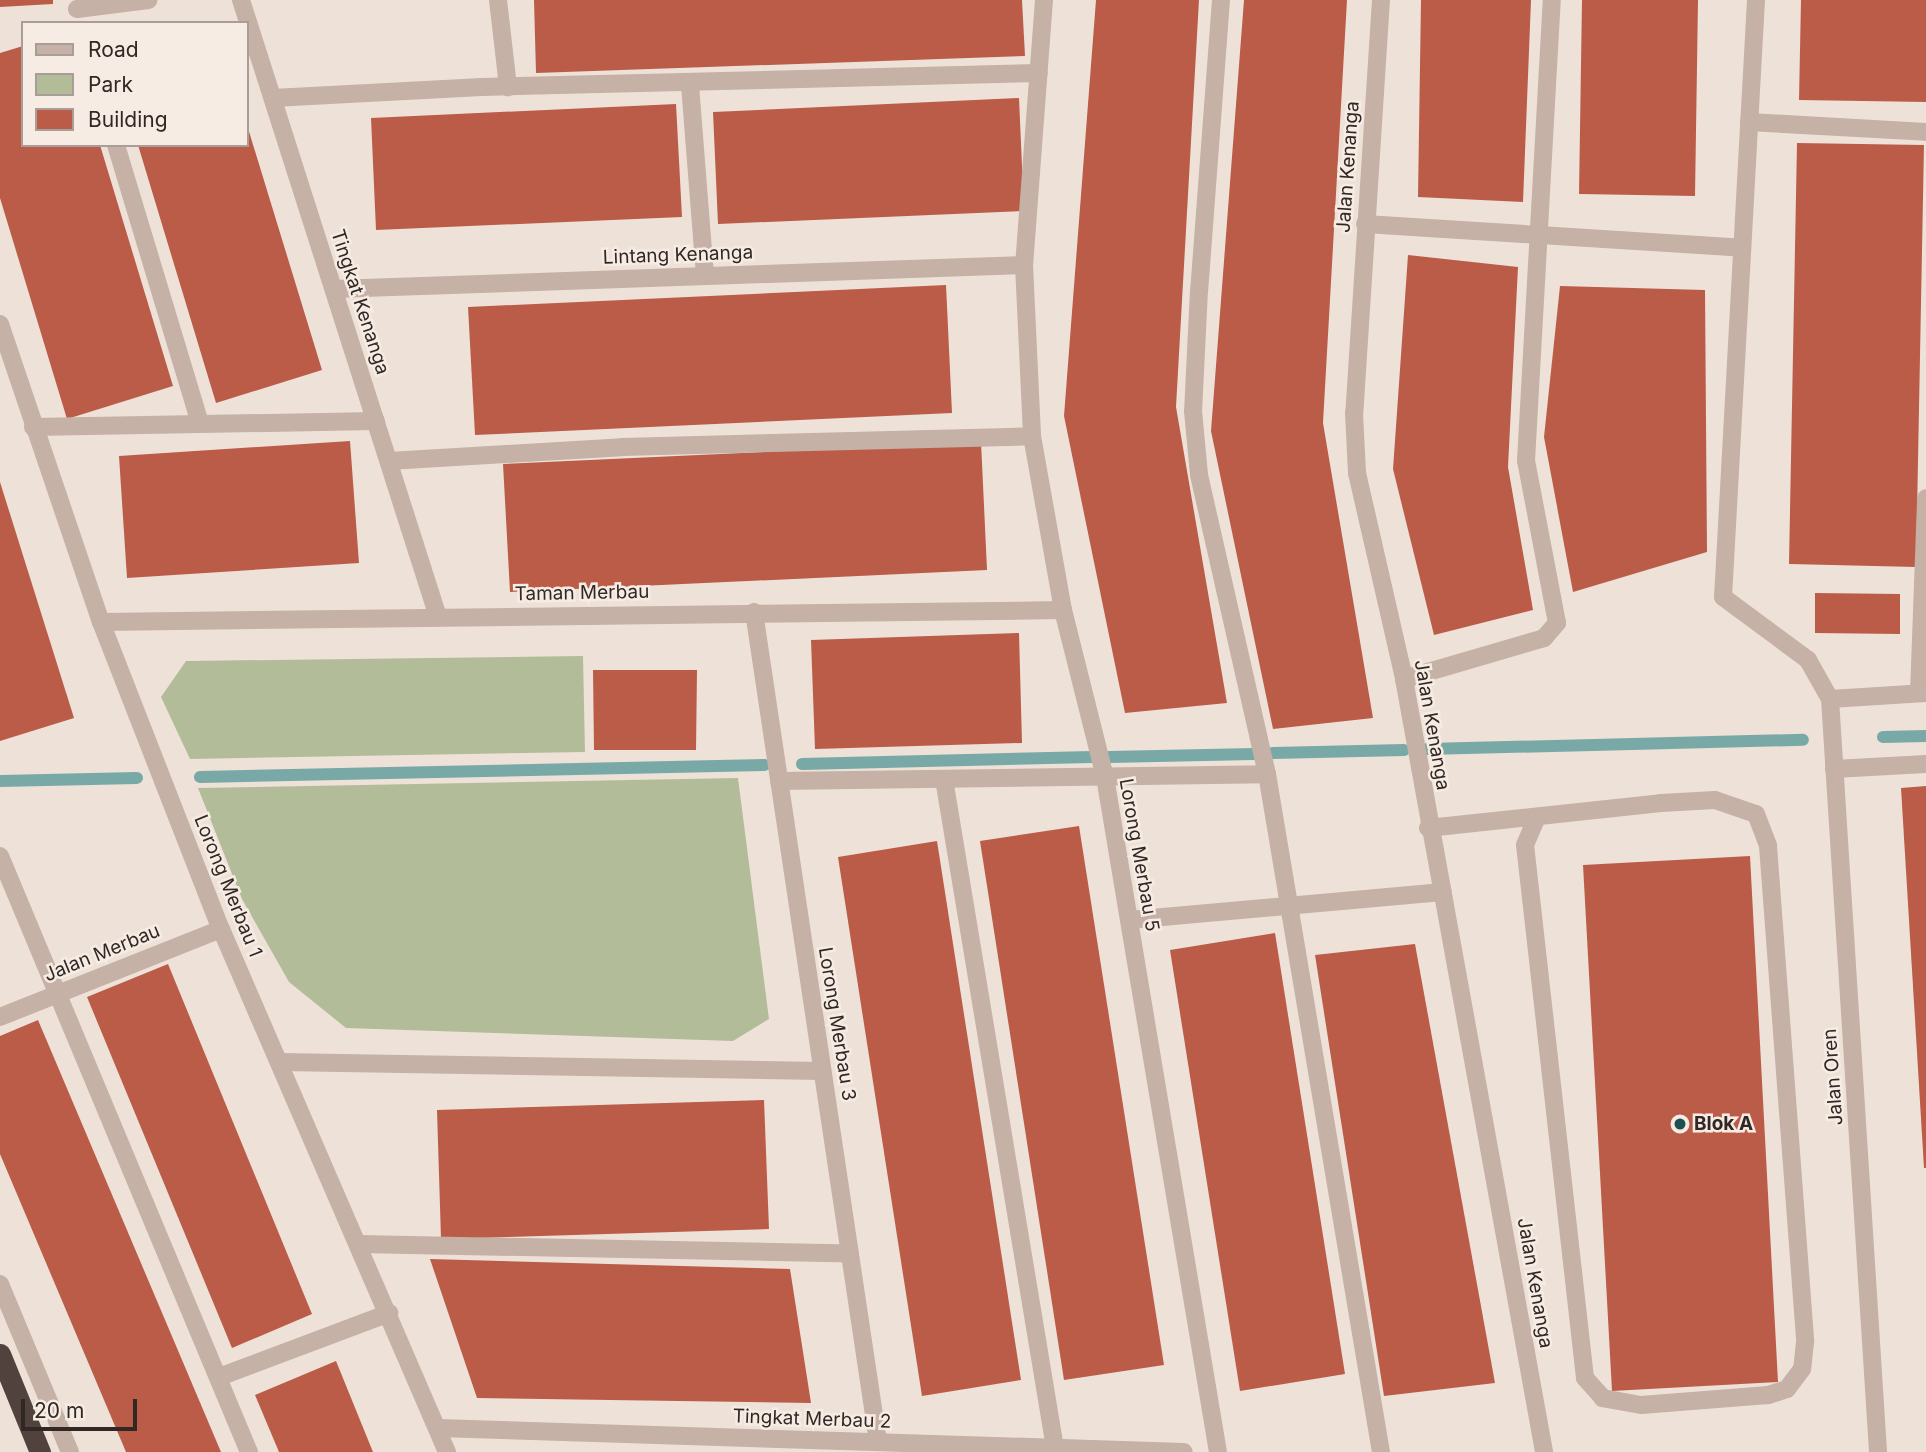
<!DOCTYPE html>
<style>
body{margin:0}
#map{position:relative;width:1926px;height:1452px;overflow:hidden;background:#eee2d8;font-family:Inter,sans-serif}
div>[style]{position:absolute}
.green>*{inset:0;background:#b3bc99}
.stream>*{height:12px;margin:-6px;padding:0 6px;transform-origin:6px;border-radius:6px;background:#79a9a7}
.building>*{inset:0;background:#bb5c49}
.minor>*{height:18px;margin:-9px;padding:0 9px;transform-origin:9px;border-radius:9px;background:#c5b1a5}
.highway>*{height:21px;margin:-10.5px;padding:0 10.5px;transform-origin:10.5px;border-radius:10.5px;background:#52423d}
.dots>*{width:19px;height:19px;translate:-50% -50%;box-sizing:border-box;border:4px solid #f7ece3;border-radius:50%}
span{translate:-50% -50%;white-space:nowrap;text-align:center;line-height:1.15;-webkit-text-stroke:5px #f7ece3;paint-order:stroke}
.street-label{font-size:19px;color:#312826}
.poi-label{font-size:19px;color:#312826;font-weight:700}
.left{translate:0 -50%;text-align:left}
.legend{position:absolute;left:21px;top:21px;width:228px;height:126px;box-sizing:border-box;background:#f7ece3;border:2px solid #a89e97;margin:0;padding:9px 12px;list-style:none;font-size:21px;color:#312826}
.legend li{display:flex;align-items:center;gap:14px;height:35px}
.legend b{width:35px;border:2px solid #a89e97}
.scale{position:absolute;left:21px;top:1399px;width:116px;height:32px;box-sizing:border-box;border:4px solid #312826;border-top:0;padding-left:9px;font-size:21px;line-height:24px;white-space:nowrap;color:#312826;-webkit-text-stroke:5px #f7ece3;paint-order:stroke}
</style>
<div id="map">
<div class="green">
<i style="clip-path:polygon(583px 656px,585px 752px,190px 759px,161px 697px,186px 661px)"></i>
<i style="clip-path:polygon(738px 778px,769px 1019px,733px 1041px,346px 1028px,289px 982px,242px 899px,198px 788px)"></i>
</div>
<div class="stream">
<i style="left:1883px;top:737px;width:43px;rotate:-1.3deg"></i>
<i style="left:1427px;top:749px;width:376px;rotate:-1.4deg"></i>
<i style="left:1273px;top:753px;width:131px;rotate:-1.3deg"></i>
<i style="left:1109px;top:757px;width:145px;rotate:-1.2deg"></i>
<i style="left:802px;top:764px;width:290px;rotate:-1.4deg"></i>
<i style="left:200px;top:777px;width:565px;rotate:-1.22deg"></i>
<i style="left:0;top:781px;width:137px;rotate:-1.3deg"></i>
</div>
<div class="building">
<i style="clip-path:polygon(0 0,53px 0,53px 4px,0 7px)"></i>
<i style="clip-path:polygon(534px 0,1022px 0,1025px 56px,536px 73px)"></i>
<i style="clip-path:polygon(1096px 0,1199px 0,1176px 407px,1227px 703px,1125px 713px,1064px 416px)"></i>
<i style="clip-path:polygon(1244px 0,1347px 0,1323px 423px,1373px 718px,1273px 729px,1211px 431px)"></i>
<i style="clip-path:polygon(1421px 0,1531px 0,1523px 202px,1418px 197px)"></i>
<i style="clip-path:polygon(1582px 0,1698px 0,1695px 196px,1579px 194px)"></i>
<i style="clip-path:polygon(1801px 0,1926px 0,1926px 102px,1799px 100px)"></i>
<i style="clip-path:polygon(23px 46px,23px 145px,100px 145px,173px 386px,67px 419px,0 198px,0 53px)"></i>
<i style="clip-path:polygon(1019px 98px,1024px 211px,718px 224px,713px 112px)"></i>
<i style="clip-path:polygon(676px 104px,682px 217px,376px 230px,371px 118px)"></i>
<i style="clip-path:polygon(247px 125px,322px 370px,216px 403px,138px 145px,247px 145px)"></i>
<i style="clip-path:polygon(1797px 143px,1924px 145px,1916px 567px,1789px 564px)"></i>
<i style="clip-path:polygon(1408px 255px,1518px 267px,1508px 467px,1533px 610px,1434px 635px,1393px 469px)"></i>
<i style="clip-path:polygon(946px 285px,952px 413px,475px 435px,468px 307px)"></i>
<i style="clip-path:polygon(1560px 286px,1705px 290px,1707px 552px,1573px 592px,1544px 437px)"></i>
<i style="clip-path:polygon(350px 441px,359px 563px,127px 578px,119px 456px)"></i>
<i style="clip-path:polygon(981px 442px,987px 570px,510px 592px,503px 464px)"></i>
<i style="clip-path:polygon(0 482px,74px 718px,0 741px)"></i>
<i style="clip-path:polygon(1815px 593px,1900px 594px,1900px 634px,1815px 633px)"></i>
<i style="clip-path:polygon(1019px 633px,1022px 743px,815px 749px,811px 640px)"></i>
<i style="clip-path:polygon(593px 670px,697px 670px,696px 750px,594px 750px)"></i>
<i style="clip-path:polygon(1926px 786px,1926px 1168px,1924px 1168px,1901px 788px)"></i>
<i style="clip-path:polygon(1079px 826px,1164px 1365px,1064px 1380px,980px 841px)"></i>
<i style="clip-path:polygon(937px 841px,1021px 1380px,922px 1396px,838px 857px)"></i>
<i style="clip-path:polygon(1750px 856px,1778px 1382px,1612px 1391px,1583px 865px)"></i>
<i style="clip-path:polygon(1275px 933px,1345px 1374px,1240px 1391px,1170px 950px)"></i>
<i style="clip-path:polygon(1415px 944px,1495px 1383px,1384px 1396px,1315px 955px)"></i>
<i style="clip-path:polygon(168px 964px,312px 1314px,232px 1348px,87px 997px)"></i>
<i style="clip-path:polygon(38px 1020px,221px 1452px,126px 1452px,0 1154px,0 1036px)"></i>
<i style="clip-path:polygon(764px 1100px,769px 1229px,441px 1239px,437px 1110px)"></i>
<i style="clip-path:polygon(430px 1259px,790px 1269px,811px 1403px,477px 1398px)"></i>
<i style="clip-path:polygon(336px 1361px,373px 1452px,279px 1452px,255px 1395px)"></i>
</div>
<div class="minor">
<i style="left:241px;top:0;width:648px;rotate:72.29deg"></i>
<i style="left:498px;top:0;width:88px;rotate:83.4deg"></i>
<i style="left:1044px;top:0;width:266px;rotate:94.3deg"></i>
<i style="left:1024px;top:265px;width:171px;rotate:87.3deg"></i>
<i style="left:1032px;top:436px;width:177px;rotate:79.9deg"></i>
<i style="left:1063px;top:610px;width:172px;rotate:75.9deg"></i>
<i style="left:1105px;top:777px;width:684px;rotate:80.5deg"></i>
<i style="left:1221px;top:0;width:291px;rotate:94.3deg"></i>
<i style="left:1199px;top:290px;width:121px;rotate:92.8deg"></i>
<i style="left:1193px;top:411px;width:64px;rotate:84.6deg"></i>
<i style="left:1199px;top:475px;width:307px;rotate:77.2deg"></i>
<i style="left:1267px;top:774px;width:688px;rotate:80.46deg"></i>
<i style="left:1381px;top:0;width:414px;rotate:93.7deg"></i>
<i style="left:1354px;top:413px;width:60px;rotate:87.1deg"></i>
<i style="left:1357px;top:473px;width:211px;rotate:77.1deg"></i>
<i style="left:1404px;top:679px;width:786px;rotate:79.73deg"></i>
<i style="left:1756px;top:0;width:598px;rotate:93.16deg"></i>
<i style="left:1723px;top:597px;width:106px;rotate:36.5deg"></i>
<i style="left:1808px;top:660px;width:45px;rotate:60.6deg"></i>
<i style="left:1830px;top:699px;width:755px;rotate:86.35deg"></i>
<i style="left:77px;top:9px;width:72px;rotate:-7.2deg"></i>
<i style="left:690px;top:85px;width:191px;rotate:85.5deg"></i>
<i style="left:273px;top:98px;width:209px;rotate:-3deg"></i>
<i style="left:482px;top:87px;width:557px;rotate:-1.44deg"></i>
<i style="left:1749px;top:122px;width:177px;rotate:3.2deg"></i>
<i style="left:116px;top:145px;width:290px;rotate:73.2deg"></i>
<i style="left:1365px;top:224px;width:378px;rotate:3.6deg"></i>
<i style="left:334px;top:289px;width:690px;rotate:-1.99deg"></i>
<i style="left:0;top:324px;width:315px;rotate:71.3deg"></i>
<i style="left:101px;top:622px;width:330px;rotate:68.7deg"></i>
<i style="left:221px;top:929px;width:570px;rotate:66.63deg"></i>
<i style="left:33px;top:427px;width:343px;rotate:-1deg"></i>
<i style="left:389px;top:461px;width:233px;rotate:-3.4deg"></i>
<i style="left:622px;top:447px;width:410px;rotate:-1.5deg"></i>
<i style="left:754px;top:612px;width:839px;rotate:81.5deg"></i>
<i style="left:101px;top:622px;width:962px;rotate:-0.71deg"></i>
<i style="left:1404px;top:679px;width:146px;rotate:-16.3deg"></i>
<i style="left:1544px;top:638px;width:20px;rotate:-49deg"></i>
<i style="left:1557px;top:623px;width:165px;rotate:-100.8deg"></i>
<i style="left:1526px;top:461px;width:462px;rotate:-86.8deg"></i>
<i style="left:1919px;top:693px;width:195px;rotate:-87.9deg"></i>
<i style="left:1830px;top:699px;width:96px;rotate:-3.6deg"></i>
<i style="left:1834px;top:769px;width:92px;rotate:-3.1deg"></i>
<i style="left:944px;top:779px;width:678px;rotate:80.58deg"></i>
<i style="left:779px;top:781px;width:488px;rotate:-0.8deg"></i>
<i style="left:1428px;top:828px;width:234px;rotate:-6.1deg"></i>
<i style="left:1661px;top:803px;width:54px;rotate:-3.2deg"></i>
<i style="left:1715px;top:800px;width:43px;rotate:18.9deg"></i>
<i style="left:1756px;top:814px;width:34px;rotate:69deg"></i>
<i style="left:1768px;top:846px;width:497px;rotate:85.7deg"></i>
<i style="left:1805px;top:1342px;width:27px;rotate:96deg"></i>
<i style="left:1802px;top:1369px;width:25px;rotate:127deg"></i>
<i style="left:1787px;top:1389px;width:20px;rotate:162deg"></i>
<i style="left:1768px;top:1395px;width:127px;rotate:175.5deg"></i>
<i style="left:1641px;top:1405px;width:39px;rotate:-170deg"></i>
<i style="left:1603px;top:1398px;width:27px;rotate:-132deg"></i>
<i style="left:1585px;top:1378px;width:536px;rotate:-96.42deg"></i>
<i style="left:1525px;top:845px;width:30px;rotate:-67deg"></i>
<i style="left:0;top:856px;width:646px;rotate:67.33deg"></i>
<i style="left:1129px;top:920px;width:315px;rotate:-5.1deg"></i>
<i style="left:0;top:1017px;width:238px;rotate:-21.7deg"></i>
<i style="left:280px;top:1062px;width:542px;rotate:0.95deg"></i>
<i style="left:359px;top:1244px;width:491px;rotate:1.1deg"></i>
<i style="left:0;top:1284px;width:182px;rotate:67.4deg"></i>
<i style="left:219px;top:1377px;width:182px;rotate:-20.6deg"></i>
<i style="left:438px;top:1428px;width:746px;rotate:1.84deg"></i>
</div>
<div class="highway">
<i style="left:0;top:1354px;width:106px;rotate:67.8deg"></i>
</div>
<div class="dots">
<i style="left:1680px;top:1124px;background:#1f4f4e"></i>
</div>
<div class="street-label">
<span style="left:1348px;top:167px;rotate:-86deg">Jalan Kenanga</span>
<span style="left:678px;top:255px;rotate:-2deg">Lintang Kenanga</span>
<span style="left:360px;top:302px;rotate:72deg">Tingkat Kenanga</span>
<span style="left:582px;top:593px;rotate:-1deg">Taman Merbau</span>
<span style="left:1432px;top:725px;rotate:80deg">Jalan Kenanga</span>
<span style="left:1139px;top:855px;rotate:80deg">Lorong Merbau 5</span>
<span style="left:228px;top:886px;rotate:68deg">Lorong Merbau 1</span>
<span style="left:102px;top:953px;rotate:-22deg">Jalan Merbau</span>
<span style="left:837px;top:1024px;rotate:81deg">Lorong Merbau 3</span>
<span style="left:1833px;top:1077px;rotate:-94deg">Jalan Oren</span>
<span style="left:1535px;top:1283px;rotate:80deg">Jalan Kenanga</span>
<span style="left:812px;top:1419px;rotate:2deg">Tingkat Merbau 2</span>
</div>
<div class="poi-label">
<span class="left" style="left:1694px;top:1124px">Blok A</span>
</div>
<ul class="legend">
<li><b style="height:9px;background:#c5b1a5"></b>Road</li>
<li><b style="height:19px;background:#b3bc99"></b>Park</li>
<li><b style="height:19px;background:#bb5c49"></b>Building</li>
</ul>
<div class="scale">20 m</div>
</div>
